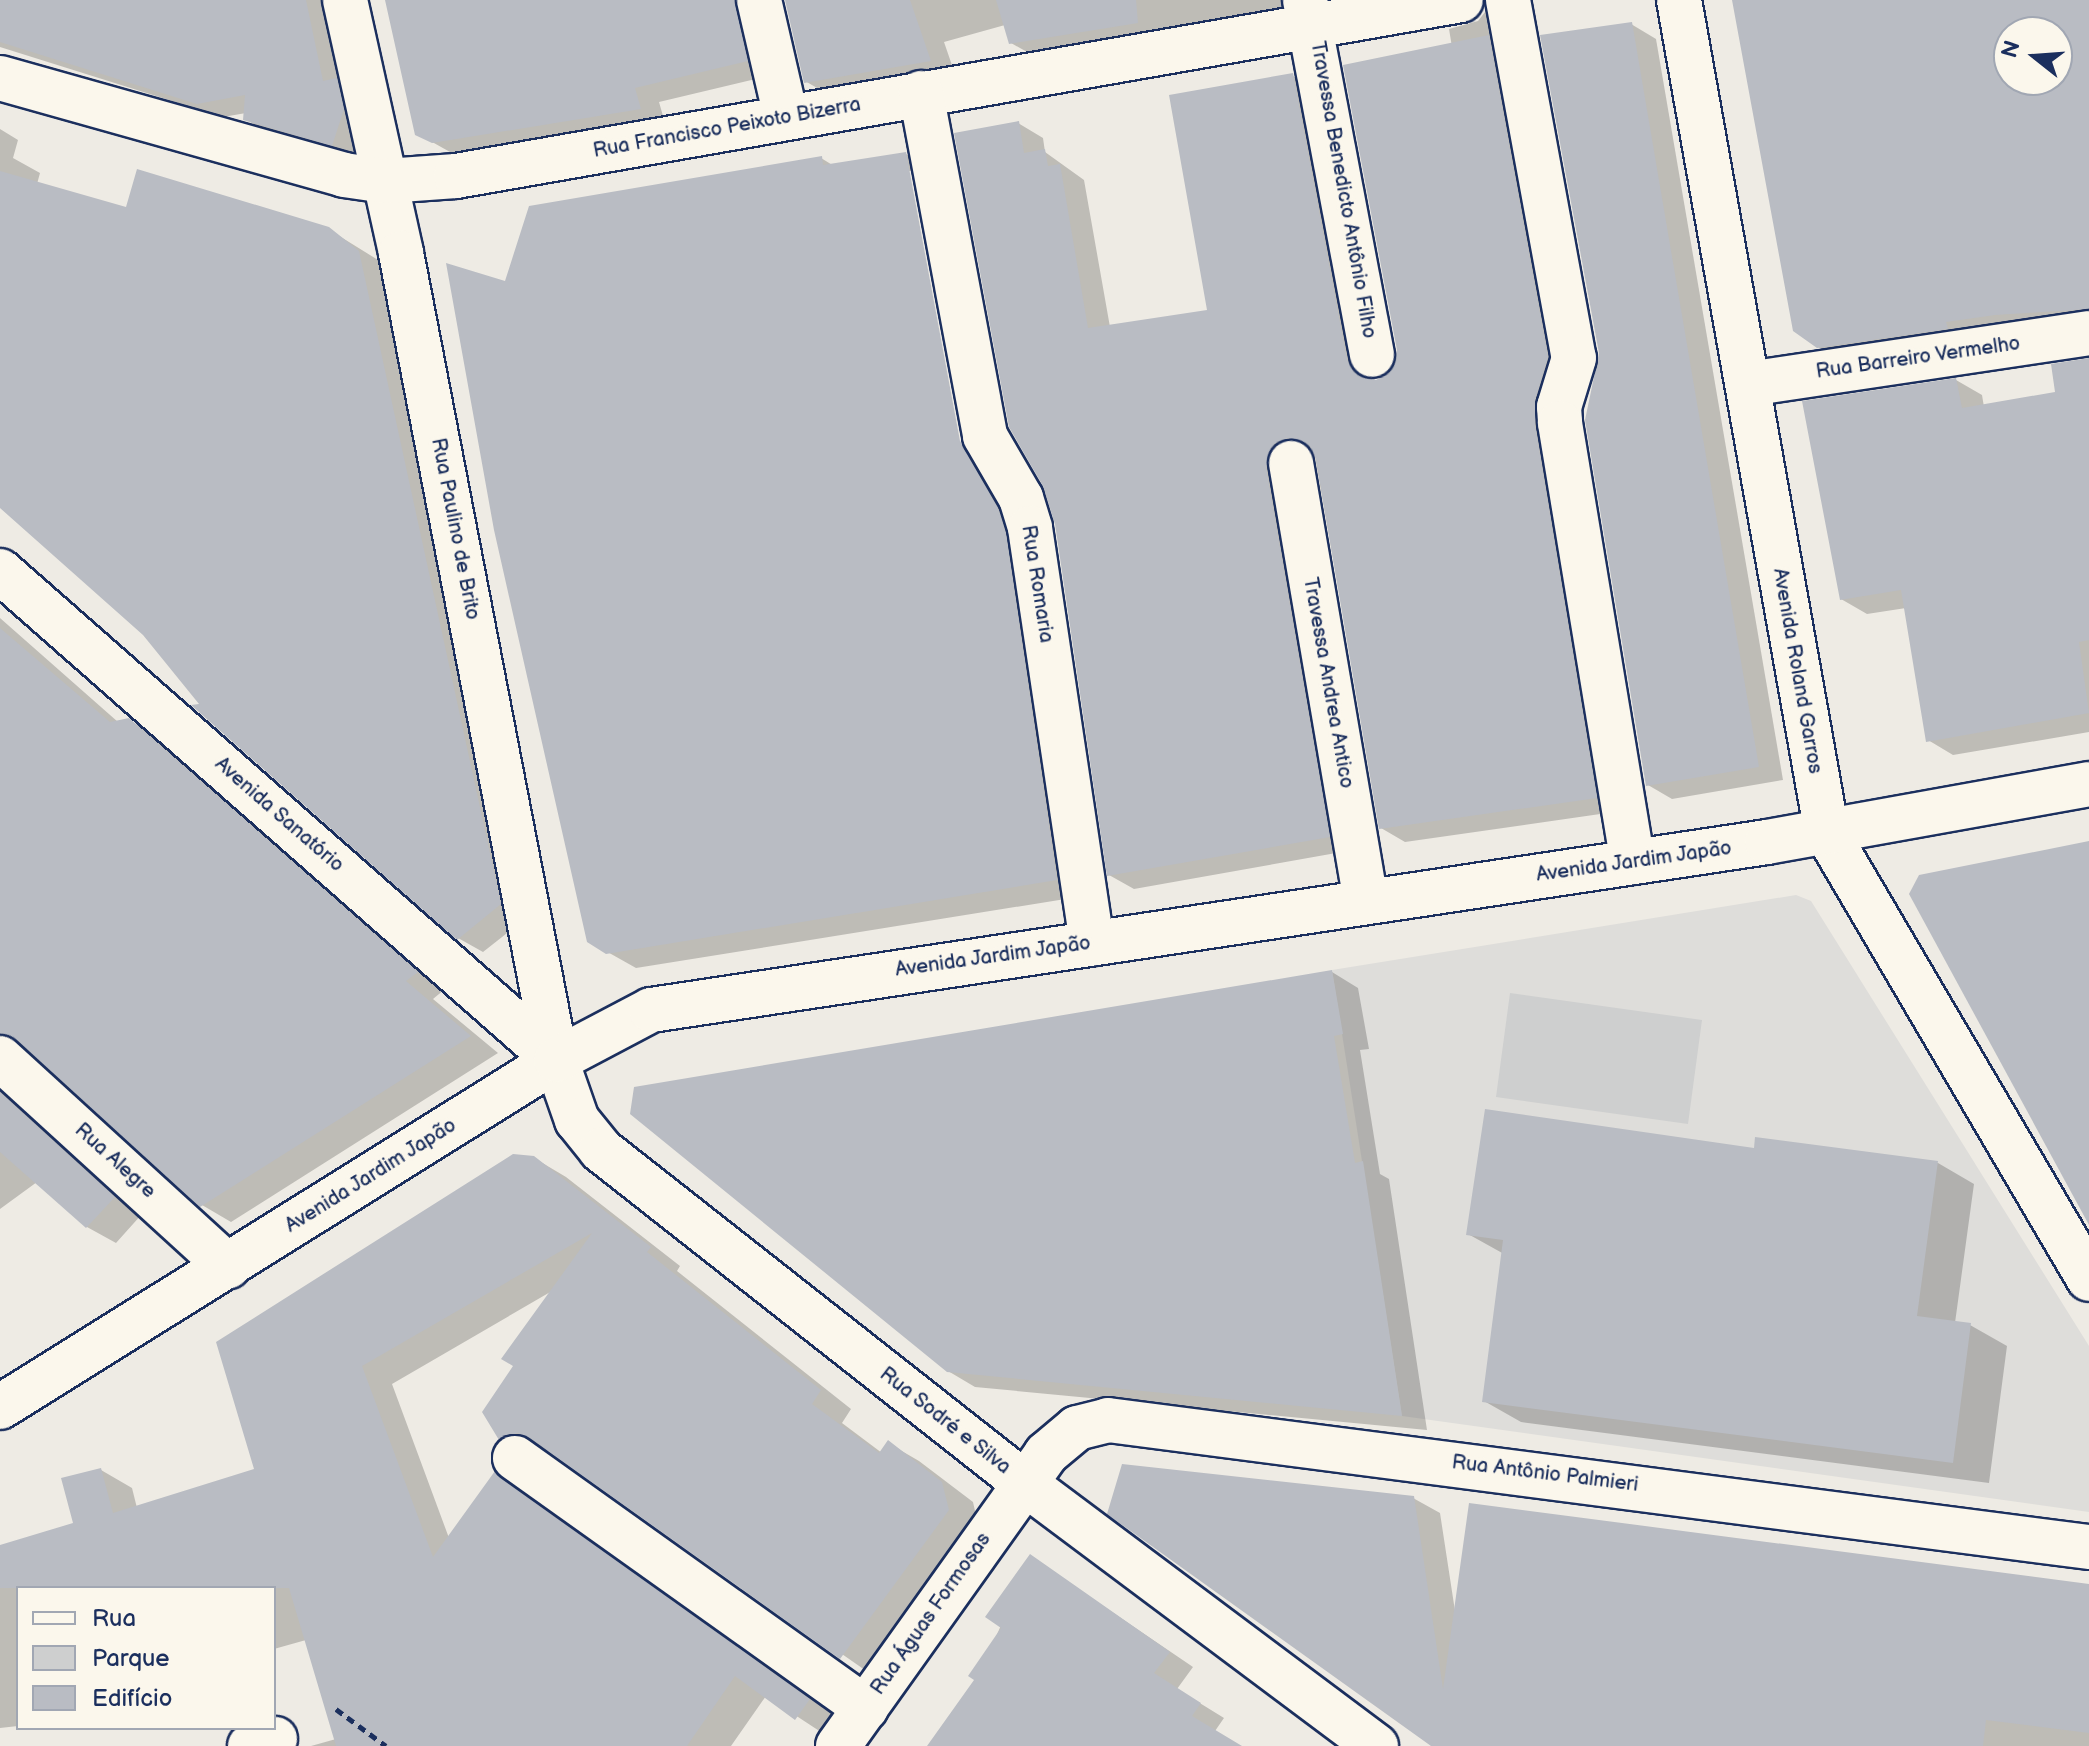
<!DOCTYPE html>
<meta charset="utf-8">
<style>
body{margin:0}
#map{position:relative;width:2089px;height:1746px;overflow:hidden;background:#eeebe4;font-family:"Balsamiq Sans",sans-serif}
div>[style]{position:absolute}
.built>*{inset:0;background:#deddda}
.green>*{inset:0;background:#cecfcf}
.shadow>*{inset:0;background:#0003}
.building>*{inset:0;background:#b9bcc3}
.path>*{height:5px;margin-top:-2.5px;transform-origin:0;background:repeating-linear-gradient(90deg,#1b2f5e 0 8px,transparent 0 14px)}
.roads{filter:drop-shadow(2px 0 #1b2f5e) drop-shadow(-2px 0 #1b2f5e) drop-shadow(0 2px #1b2f5e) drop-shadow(0 -2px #1b2f5e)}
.minor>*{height:44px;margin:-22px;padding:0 22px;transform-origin:22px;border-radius:22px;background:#fbf7ec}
.major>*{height:44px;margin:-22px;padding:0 22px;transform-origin:22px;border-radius:22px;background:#fbf7ec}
span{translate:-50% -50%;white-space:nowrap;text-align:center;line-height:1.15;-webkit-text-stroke:7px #fbf7ec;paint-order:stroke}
.street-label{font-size:20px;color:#1b2f5e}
.legend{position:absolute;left:16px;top:1586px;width:260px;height:144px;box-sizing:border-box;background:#fbf7ec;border:2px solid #a1a7b3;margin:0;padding:10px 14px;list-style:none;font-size:24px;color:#1b2f5e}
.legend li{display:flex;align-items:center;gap:16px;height:40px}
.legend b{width:40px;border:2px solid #a1a7b3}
.north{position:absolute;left:1993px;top:16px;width:80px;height:80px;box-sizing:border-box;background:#fbf7ec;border:2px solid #a1a7b3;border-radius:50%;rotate:287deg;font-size:22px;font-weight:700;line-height:32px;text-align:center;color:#1b2f5e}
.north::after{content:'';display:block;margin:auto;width:28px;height:36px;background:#1b2f5e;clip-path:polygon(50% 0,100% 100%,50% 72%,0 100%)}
</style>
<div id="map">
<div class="built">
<i style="clip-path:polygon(1796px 895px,1811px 901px,2089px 1346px,2089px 1512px,1402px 1416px,1332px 970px)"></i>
</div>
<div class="green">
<i style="clip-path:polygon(1510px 993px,1702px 1020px,1688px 1124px,1496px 1097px)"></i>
</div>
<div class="shadow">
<i style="clip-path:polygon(0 0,327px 0,361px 94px,357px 158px,270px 133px,245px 119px,246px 113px,223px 117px,0 47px)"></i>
<i style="clip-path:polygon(411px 0,768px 0,772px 75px,659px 102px,665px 123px,459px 157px,416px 133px)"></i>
<i style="clip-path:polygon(787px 0,1311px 0,1306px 13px,1036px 57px,1011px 43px,1005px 25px,944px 42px,955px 74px,831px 96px,805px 81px)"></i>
<i style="clip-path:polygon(evenodd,1743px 0,2089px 0,2089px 327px,1844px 362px,1818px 347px,1743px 0,2009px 32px,2057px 32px,2057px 80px,2009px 80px,2009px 32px)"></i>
<i style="clip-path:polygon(1485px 12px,1508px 25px,1621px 811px,1405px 842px,1381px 828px,1314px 451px,1299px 458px,1353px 850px,1134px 889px,1109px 875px,1057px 524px,1045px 485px,1018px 123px,1043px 138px,1045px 152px,1084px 180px,1110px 327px,1210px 311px,1293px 76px,1318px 90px,1375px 382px,1390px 375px,1399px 350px,1452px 47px,1449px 29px,1478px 21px)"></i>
<i style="clip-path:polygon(1631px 24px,1656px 39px,1783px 780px,1672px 799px,1648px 785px,1601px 353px)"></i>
<i style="clip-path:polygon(0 129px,18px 140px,13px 158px,40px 173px,37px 184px,128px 210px,328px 229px,378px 260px,387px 277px,525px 919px,483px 952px,458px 938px,203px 705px,145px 633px,0 505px)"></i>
<i style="clip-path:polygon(evenodd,906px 154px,934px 170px,1025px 526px,1084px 896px,636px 968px,588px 941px,506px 284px,821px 158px,834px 166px,906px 154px,908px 171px,912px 171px,964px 450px,960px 451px,908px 171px)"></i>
<i style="clip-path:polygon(2089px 358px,2089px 732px,1953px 755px,1928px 740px,1906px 608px,1867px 614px,1841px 599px,1956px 380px,1982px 395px,1984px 407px,2058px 394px)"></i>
<i style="clip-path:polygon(0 618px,118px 722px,129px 720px,158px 737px,445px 989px,433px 999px,498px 1053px,231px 1222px,202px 1205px,34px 1052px,21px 1050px,142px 1214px,116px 1243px,87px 1227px,37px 1182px,0 1209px)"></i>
<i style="clip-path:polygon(1332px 972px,1358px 988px,1369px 1049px,1360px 1050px,1380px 1174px,1389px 1179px,1427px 1430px,975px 1387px,948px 1371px)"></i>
<i style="clip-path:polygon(1757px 1139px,1938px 1163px,1974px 1184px,1955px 1323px,1970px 1325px,2007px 1346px,1989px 1483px,1521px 1422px,1484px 1401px,1504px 1254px,1468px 1234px,1755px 1151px)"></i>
<i style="clip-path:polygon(534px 1158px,566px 1177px,680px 1266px,677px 1271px,851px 1409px,842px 1423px,882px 1453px,888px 1443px,919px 1461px,973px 1502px,979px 1529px,872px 1675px,549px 1450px,531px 1457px,500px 1439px,516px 1366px,552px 1291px,392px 1384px,449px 1538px,495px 1474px,840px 1718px,827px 1736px,766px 1696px,731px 1746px,311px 1746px,336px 1739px,306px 1640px,274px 1649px,274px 1588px,18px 1588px,18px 1726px,0 1728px,0 1547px,76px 1525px,101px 1470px,132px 1488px,137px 1508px,256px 1470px)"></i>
<i style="clip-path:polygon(1413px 1498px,1440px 1513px,1455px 1611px,2089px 1586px,2089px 1746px,1436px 1746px)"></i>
<i style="clip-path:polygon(1031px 1557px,1193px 1667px,1177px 1689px,1224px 1718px,1215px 1731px,1239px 1746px,929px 1746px,977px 1680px)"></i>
</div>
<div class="building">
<i style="clip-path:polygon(0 0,306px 0,323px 81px,337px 78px,344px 109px,332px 146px,243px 120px,245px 95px,197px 104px,0 42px)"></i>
<i style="clip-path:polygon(385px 0,735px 0,748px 61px,635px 88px,641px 109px,432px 143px,415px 135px)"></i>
<i style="clip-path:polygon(785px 0,910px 0,931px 61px,804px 83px)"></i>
<i style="clip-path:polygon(996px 0,1136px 0,1138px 23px,1009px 44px)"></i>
<i style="clip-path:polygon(evenodd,1732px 0,2089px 0,2089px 309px,1995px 315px,1946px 322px,1948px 329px,1817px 348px,1793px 331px,1732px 0,2009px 32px,2057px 32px,2057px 80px,2009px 80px,2009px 32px)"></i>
<i style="clip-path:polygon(1632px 22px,1759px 767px,1646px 786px,1585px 420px,1599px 353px,1540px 35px)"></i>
<i style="clip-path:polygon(1489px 35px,1548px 357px,1535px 400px,1535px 425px,1597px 798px,1379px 829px,1316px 459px,1310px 446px,1288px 438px,1274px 444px,1266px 467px,1330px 837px,1107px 876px,1055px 524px,1043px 486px,1009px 427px,954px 133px,1019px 121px,1024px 153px,1045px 149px,1048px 166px,1060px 164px,1088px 328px,1207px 310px,1169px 95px,1293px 73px,1347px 360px,1354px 372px,1376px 380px,1389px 373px,1397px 350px,1343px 65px)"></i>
<i style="clip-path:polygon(906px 152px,960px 441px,998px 508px,1006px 533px,1057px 880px,606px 954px,587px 942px,494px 530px,446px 263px,505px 281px,529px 206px,822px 156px,823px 165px)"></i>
<i style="clip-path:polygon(137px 169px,329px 227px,359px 251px,501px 904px,457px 940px,191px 705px,199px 704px,143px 635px,0 508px,0 171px,126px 207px)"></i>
<i style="clip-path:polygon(2089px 358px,2089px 640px,2079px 642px,2089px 713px,1926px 742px,1901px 590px,1840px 600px,1802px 401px,1956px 378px,1962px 408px,2055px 392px,2051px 364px)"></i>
<i style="clip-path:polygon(0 628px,110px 722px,129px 718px,418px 972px,406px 981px,471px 1036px,200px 1207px,17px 1040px,0 1034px)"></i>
<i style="clip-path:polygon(2089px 841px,2089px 1225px,1909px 894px,1919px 875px)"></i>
<i style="clip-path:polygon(1332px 970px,1343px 1034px,1334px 1036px,1355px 1163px,1363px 1161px,1402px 1416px,947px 1372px,630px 1114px,634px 1087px)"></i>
<i style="clip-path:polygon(0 1092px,115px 1197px,86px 1228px,0 1152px)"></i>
<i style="clip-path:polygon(1485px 1109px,1754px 1148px,1755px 1137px,1938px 1161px,1917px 1316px,1971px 1323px,1953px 1463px,1482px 1402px,1503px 1240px,1466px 1235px)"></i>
<i style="clip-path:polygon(513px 1154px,534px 1156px,651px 1247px,647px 1252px,821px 1390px,812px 1404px,879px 1453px,888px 1440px,942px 1482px,949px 1510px,840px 1659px,530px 1438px,517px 1433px,499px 1440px,482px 1412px,513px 1366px,501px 1359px,592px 1233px,362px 1366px,433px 1557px,495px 1471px,810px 1699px,795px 1720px,735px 1676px,687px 1746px,336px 1746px,289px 1588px,0 1588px,0 1545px,73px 1523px,61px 1478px,101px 1468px,113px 1513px,254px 1469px,216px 1342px)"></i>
<i style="clip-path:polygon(1122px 1464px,1414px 1496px,1443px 1689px,1469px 1503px,2089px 1584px,2089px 1733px,1986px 1720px,1983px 1746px,1431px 1746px,1107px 1514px)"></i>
<i style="clip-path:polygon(1030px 1554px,1170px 1652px,1154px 1673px,1201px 1703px,1192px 1716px,1242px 1746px,927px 1746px,974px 1680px,968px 1676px,1001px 1628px,985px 1617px)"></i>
</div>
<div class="path">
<i style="left:336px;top:1709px;width:62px;rotate:36.5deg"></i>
</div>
<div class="roads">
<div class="minor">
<i style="left:345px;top:0;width:259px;rotate:77.5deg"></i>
<i style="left:401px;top:253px;width:822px;rotate:79.13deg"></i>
<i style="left:556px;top:1060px;width:64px;rotate:70.7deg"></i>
<i style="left:577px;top:1120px;width:38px;rotate:51deg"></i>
<i style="left:601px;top:1150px;width:537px;rotate:38.19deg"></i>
<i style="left:1023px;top:1482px;width:441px;rotate:36.8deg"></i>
<i style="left:759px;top:0;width:120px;rotate:77deg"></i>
<i style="left:1305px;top:0;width:361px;rotate:79.3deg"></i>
<i style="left:1508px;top:0;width:364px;rotate:79.6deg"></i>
<i style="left:1574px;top:358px;width:51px;rotate:107deg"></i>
<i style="left:1559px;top:407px;width:16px;rotate:86deg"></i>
<i style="left:1560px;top:423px;width:445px;rotate:80.6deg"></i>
<i style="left:0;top:78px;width:357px;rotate:15.7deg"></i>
<i style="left:344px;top:175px;width:42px;rotate:8.1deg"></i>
<i style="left:386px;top:181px;width:70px;rotate:-4.1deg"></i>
<i style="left:456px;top:176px;width:1020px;rotate:-9.93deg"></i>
<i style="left:921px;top:93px;width:349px;rotate:79.4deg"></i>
<i style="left:985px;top:436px;width:72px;rotate:59.9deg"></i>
<i style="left:1021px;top:498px;width:31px;rotate:73deg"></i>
<i style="left:1030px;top:528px;width:420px;rotate:81.5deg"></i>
<i style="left:1748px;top:384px;width:345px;rotate:-8.5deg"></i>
<i style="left:1291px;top:463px;width:445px;rotate:80.3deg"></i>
<i style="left:0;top:571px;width:740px;rotate:41.33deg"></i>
<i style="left:1827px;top:833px;width:517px;rotate:59.57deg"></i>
<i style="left:0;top:1058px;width:309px;rotate:42.4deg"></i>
<i style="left:515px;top:1458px;width:431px;rotate:35.5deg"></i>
<i style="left:250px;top:1746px;width:26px;rotate:-16deg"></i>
<i style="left:838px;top:1746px;width:359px;rotate:-54.5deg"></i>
<i style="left:1046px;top:1454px;width:40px;rotate:-40deg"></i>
<i style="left:1077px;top:1428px;width:32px;rotate:-14deg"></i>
<i style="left:1108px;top:1420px;width:989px;rotate:7.38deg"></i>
</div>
<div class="major">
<i style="left:1679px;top:0;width:846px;rotate:79.93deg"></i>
<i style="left:0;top:1407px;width:655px;rotate:-31.97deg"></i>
<i style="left:556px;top:1060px;width:107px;rotate:-27.8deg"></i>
<i style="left:651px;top:1010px;width:1129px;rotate:-8.56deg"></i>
<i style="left:1767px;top:842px;width:327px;rotate:-10.2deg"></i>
</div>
</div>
<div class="street-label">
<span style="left:727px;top:128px;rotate:-10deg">Rua Francisco Peixoto Bizerra</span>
<span style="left:1343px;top:190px;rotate:80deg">Travessa Benedicto Antônio Filho</span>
<span style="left:1918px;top:358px;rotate:-8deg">Rua Barreiro Vermelho</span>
<span style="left:455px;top:529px;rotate:79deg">Rua Paulino de Brito</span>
<span style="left:1037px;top:584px;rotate:81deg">Rua Romaria</span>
<span style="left:1797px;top:671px;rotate:80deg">Avenida Roland Garros</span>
<span style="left:1328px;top:683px;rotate:80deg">Travessa Andrea Antico</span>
<span style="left:279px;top:815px;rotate:41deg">Avenida Sanatório</span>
<span style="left:1634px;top:862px;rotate:-8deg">Avenida Jardim Japão</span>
<span style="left:993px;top:957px;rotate:-8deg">Avenida Jardim Japão</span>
<span style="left:115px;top:1161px;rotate:42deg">Rua Alegre</span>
<span style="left:371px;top:1176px;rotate:-32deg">Avenida Jardim Japão</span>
<span style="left:945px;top:1421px;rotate:38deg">Rua Sodré e Silva</span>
<span style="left:1545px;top:1474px;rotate:7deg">Rua Antônio Palmieri</span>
<span style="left:931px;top:1614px;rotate:-55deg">Rua Águas Formosas</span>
</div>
<ul class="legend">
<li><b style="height:10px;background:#fbf7ec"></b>Rua</li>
<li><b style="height:22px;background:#cecfcf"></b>Parque</li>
<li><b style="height:22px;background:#b9bcc3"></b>Edifício</li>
</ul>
<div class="north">N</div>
</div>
